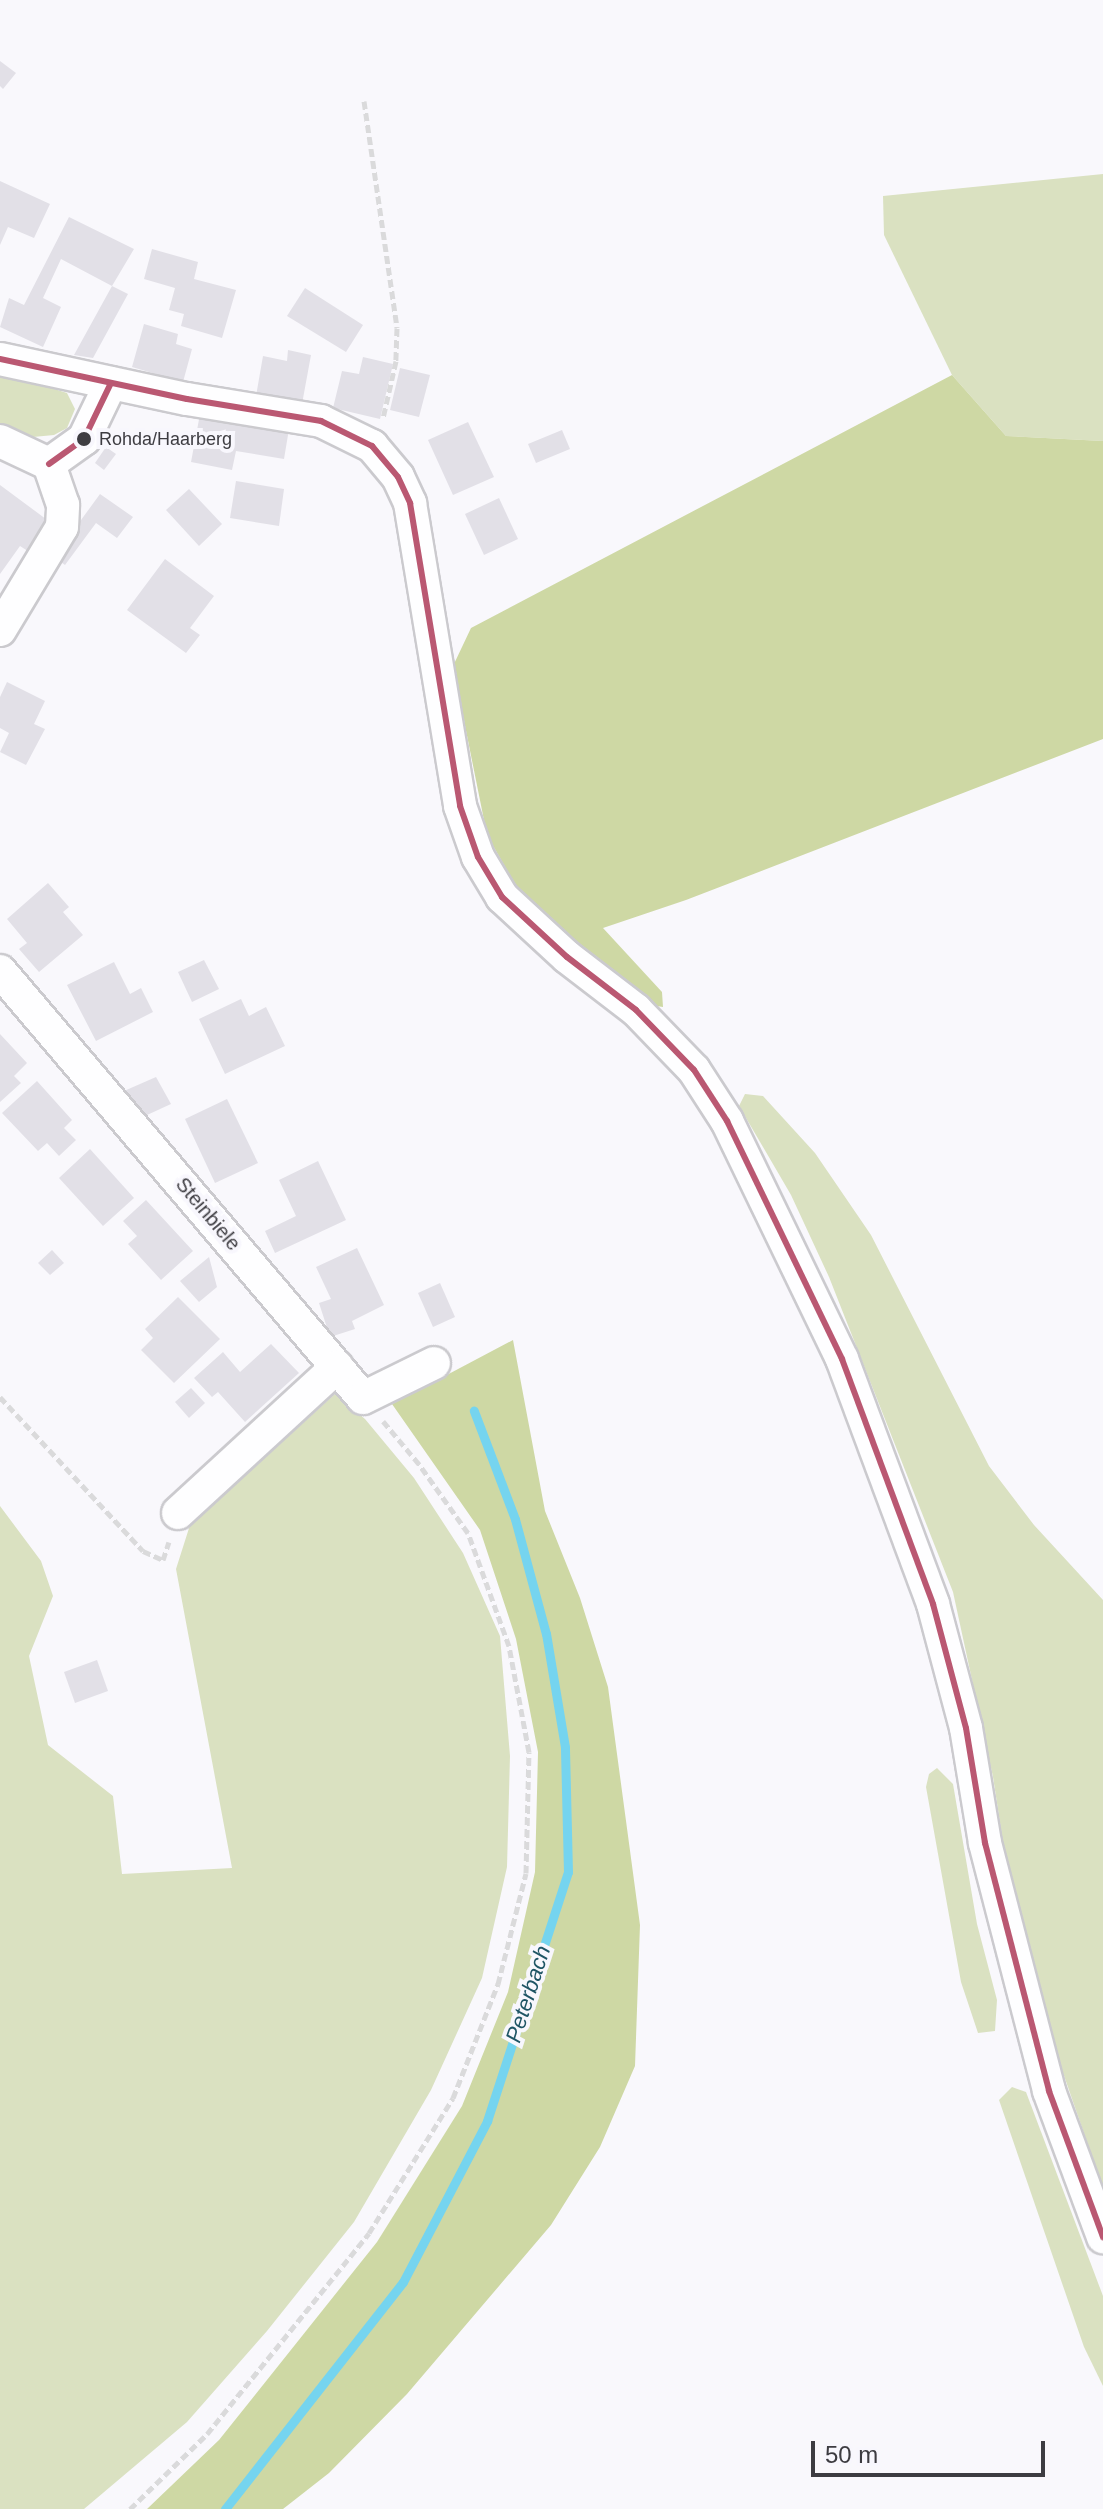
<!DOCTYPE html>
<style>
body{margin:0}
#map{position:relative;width:1103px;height:2509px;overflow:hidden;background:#f9f8fc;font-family:Helvetica,sans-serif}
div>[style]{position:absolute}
.green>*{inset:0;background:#dae1c1}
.forest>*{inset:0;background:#ced8a4}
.stream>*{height:9px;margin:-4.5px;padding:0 4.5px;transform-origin:4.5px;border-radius:4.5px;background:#75d4ef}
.building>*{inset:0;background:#e2e0e7}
.path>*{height:5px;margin-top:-2.5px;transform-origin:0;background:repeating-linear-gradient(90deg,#dadadb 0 8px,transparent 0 12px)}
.roads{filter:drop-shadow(2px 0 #cbcace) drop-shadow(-2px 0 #cbcace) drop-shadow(0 2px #cbcace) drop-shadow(0 -2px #cbcace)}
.minor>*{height:32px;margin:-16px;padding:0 16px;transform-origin:16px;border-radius:16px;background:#fefeff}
.bus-1>*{height:6px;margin:-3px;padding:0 3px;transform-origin:3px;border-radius:3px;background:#ba5872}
.dots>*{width:22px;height:22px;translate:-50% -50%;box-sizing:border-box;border:4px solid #f8f7fd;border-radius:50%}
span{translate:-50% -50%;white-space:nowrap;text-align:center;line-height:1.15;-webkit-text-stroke:8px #f8f7fd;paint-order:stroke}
.bus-label{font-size:18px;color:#3d3c41}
.left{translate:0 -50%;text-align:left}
.street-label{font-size:20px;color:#3d3c41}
.water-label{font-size:22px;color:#1f5565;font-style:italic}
.scale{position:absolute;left:811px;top:2441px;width:234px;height:36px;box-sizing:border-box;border:4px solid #3d3c41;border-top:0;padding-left:10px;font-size:24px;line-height:28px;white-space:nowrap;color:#3d3c41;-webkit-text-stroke:6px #f8f7fd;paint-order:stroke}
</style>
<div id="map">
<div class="green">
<i style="clip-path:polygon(1103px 174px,1103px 441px,1006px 436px,952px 375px,884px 235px,883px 196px)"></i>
<i style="clip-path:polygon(0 372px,67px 393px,75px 409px,67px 428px,54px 435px,33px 437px,0 429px)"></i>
<i style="clip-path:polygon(745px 1094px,763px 1096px,815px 1153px,871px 1235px,989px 1466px,1034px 1525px,1103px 1600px,1103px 2188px,1019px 1946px,993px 1777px,953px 1592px,829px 1277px,791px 1195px,739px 1106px)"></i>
<i style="clip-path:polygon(335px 1394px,365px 1419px,414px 1478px,463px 1553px,500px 1636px,510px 1756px,507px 1867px,482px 1978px,431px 2090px,354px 2222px,267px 2331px,187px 2422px,84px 2509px,0 2509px,0 1506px,41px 1561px,53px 1596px,29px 1656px,48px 1745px,113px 1796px,122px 1874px,232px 1868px,176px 1569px,190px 1525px)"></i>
<i style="clip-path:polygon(937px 1768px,953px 1784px,977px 1924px,997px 2000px,995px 2031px,978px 2033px,961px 1982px,926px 1787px,929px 1774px)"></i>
<i style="clip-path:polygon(1012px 2087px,1026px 2092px,1103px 2296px,1103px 2386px,1084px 2347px,999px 2100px)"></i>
</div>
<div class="forest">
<i style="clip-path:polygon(952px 375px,1006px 436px,1103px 441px,1103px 739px,686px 900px,603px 928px,662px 992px,663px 1007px,650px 1005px,597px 957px,526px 904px,487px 835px,453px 666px,471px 628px)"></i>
<i style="clip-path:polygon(513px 1340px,545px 1511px,580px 1598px,608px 1687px,640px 1925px,635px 2066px,600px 2147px,551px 2225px,407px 2394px,329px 2473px,283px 2509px,147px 2509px,219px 2440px,377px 2242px,462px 2106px,508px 1992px,535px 1872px,538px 1752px,516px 1639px,480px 1530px,392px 1404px)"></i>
</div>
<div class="stream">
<i style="left:225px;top:2509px;width:288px;rotate:-51.9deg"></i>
<i style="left:403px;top:2282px;width:182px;rotate:-62.4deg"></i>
<i style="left:487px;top:2121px;width:262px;rotate:-72deg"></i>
<i style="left:568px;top:1872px;width:125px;rotate:-91.4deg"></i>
<i style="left:565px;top:1747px;width:115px;rotate:-99.5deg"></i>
<i style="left:546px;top:1634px;width:119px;rotate:-105.1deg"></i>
<i style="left:515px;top:1519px;width:116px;rotate:-110.8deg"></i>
</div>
<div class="building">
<i style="clip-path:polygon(0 61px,16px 73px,3px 89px,0 86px)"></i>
<i style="clip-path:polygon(0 181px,50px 204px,34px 238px,8px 227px,0 245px)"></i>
<i style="clip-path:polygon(69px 217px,134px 249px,112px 286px,128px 294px,93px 358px,74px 355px,112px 286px,61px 259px,43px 298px,61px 307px,43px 347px,0 327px,9px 298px,24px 305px)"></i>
<i style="clip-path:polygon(152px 249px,198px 262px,194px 279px,236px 290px,222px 338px,181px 326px,184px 314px,169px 310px,175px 288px,144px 279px)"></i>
<i style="clip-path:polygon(305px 288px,363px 325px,346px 352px,287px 316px)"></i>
<i style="clip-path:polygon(144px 324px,178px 334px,176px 344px,192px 349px,183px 382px,132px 367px)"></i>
<i style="clip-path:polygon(288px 350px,311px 355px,302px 404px,256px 396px,263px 356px,287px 361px)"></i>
<i style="clip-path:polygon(363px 357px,393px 364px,380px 419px,333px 408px,342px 371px,359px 374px)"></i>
<i style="clip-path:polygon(400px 368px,430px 375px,419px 417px,390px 410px)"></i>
<i style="clip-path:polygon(200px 414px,289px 429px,284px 459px,236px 451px,232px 470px,191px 462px)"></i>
<i style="clip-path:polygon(468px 422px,494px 477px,453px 495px,428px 440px)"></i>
<i style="clip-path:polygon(562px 430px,570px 449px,536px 463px,528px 444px)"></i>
<i style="clip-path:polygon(106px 447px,116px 454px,104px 470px,95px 463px)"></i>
<i style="clip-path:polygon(236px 481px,284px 489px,279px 526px,230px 518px)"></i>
<i style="clip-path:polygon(0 485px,54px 525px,34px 555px,20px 546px,0 574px)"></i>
<i style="clip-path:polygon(189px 489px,222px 524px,199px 546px,166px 510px)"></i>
<i style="clip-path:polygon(100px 494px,133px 517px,117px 538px,96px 523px,65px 565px,54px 557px)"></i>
<i style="clip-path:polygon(499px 498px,518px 539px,484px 555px,465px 514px)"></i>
<i style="clip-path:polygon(165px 559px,214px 596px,190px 628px,200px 635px,186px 653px,127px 610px)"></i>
<i style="clip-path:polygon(7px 682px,45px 701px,34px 724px,45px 729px,26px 765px,0 752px,9px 733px,0 728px,0 697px)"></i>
<i style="clip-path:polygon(48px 883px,69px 907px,63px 912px,83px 935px,39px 972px,19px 949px,27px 943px,7px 919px)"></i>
<i style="clip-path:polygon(204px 960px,219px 989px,192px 1002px,178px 972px)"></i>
<i style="clip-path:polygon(114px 962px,130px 994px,141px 988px,153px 1012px,96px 1041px,67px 985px)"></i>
<i style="clip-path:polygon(241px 999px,249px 1016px,266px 1007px,285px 1046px,225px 1074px,199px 1019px)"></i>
<i style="clip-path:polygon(0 1034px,27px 1063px,14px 1076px,21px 1083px,0 1102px)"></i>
<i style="clip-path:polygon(156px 1077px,171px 1104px,147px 1115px,124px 1091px)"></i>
<i style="clip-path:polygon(37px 1081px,72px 1120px,64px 1128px,76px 1140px,59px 1156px,47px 1143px,38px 1151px,2px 1113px)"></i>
<i style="clip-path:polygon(227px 1099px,258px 1163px,215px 1183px,185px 1119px)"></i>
<i style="clip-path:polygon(90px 1149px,134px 1198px,103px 1226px,59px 1178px)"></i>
<i style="clip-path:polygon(318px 1161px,346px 1220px,275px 1253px,265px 1231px,296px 1216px,279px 1180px)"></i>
<i style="clip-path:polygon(146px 1200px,193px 1251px,161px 1280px,128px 1244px,137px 1236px,123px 1221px)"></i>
<i style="clip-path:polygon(357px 1248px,384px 1305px,352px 1321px,355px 1329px,330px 1337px,319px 1303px,331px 1299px,316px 1267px)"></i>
<i style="clip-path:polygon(52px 1250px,64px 1263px,50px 1275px,38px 1263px)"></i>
<i style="clip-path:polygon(209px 1257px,217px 1287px,199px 1302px,180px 1281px)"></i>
<i style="clip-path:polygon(440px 1283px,455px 1317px,433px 1327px,418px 1293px)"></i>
<i style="clip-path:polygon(178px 1297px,220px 1339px,174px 1383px,141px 1350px,153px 1338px,145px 1329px)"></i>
<i style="clip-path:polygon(271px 1344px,299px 1373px,245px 1422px,218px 1392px,212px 1397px,194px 1378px,223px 1352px,240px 1372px)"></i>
<i style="clip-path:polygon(191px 1388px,205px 1403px,189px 1418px,175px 1402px)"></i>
<i style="clip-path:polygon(97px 1660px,108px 1691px,75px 1703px,64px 1672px)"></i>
</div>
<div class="path">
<i style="left:364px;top:101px;width:229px;rotate:81.7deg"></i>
<i style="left:397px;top:328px;width:33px;rotate:92deg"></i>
<i style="left:396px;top:361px;width:58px;rotate:102.8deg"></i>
<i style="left:0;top:1397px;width:210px;rotate:47.1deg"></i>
<i style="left:143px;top:1551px;width:22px;rotate:24deg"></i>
<i style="left:163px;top:1560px;width:19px;rotate:-72deg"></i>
<i style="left:130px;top:2509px;width:107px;rotate:-44.2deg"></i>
<i style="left:207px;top:2434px;width:258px;rotate:-51.1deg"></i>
<i style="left:369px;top:2233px;width:159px;rotate:-58.1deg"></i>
<i style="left:453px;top:2098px;width:123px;rotate:-68.5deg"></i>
<i style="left:498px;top:1984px;width:114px;rotate:-75.8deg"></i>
<i style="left:526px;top:1873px;width:121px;rotate:-88.6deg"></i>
<i style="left:529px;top:1752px;width:108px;rotate:-100.7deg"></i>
<i style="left:509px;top:1646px;width:120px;rotate:-109.9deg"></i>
<i style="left:468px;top:1533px;width:85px;rotate:-125.4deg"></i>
<i style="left:419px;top:1464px;width:56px;rotate:-129.9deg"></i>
</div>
<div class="roads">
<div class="minor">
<i style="left:0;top:359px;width:191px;rotate:12.1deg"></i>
<i style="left:187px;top:399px;width:136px;rotate:9.3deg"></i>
<i style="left:321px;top:421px;width:57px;rotate:26.1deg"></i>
<i style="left:372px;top:446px;width:40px;rotate:50deg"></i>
<i style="left:398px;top:477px;width:29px;rotate:65deg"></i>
<i style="left:410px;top:503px;width:307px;rotate:80.6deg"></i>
<i style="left:460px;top:806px;width:54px;rotate:70.6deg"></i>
<i style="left:478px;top:857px;width:47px;rotate:59deg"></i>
<i style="left:502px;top:897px;width:88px;rotate:42.7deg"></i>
<i style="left:567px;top:957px;width:87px;rotate:37.5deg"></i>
<i style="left:636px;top:1010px;width:83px;rotate:46deg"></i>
<i style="left:694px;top:1070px;width:61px;rotate:57.1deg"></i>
<i style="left:727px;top:1121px;width:264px;rotate:64.2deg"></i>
<i style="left:842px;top:1359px;width:261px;rotate:69.6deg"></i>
<i style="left:933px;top:1604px;width:128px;rotate:75.1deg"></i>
<i style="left:966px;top:1728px;width:117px;rotate:80.6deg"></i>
<i style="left:985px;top:1843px;width:256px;rotate:75.5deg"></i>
<i style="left:1049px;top:2091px;width:156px;rotate:69.7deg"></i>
<i style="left:0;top:441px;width:54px;rotate:25.1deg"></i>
<i style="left:49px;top:464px;width:43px;rotate:-35.5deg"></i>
<i style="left:84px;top:439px;width:62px;rotate:-64.3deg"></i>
<i style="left:0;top:630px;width:120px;rotate:-59deg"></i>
<i style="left:62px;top:527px;width:22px;rotate:-87deg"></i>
<i style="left:63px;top:505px;width:43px;rotate:-108.9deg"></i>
<i style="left:0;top:971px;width:560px;rotate:49.63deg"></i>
<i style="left:363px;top:1398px;width:79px;rotate:-26.2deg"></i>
<i style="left:178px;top:1513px;width:216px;rotate:-42.6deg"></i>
</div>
</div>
<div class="bus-1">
<i style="left:0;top:359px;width:191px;rotate:12.1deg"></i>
<i style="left:187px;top:399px;width:136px;rotate:9.3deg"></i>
<i style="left:321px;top:421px;width:57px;rotate:26.1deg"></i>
<i style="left:372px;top:446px;width:40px;rotate:50deg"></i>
<i style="left:398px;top:477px;width:29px;rotate:65deg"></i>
<i style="left:410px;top:503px;width:307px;rotate:80.6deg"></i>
<i style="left:460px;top:806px;width:54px;rotate:70.6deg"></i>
<i style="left:478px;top:857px;width:47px;rotate:59deg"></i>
<i style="left:502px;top:897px;width:88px;rotate:42.7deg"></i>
<i style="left:567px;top:957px;width:87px;rotate:37.5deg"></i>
<i style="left:636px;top:1010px;width:83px;rotate:46deg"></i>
<i style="left:694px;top:1070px;width:61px;rotate:57.1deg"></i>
<i style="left:727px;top:1121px;width:264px;rotate:64.2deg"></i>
<i style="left:842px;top:1359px;width:261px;rotate:69.6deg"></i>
<i style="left:933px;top:1604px;width:128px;rotate:75.1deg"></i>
<i style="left:966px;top:1728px;width:117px;rotate:80.6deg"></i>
<i style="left:985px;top:1843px;width:256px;rotate:75.5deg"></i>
<i style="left:1049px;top:2091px;width:156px;rotate:69.7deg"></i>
<i style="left:49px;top:464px;width:43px;rotate:-35.5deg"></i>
<i style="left:84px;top:439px;width:62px;rotate:-64.3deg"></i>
</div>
<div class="dots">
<i style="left:84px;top:439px;background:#3d3c41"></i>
</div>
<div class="bus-label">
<span class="left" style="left:99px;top:439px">Rohda/Haarberg</span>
</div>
<div class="street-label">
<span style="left:208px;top:1214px;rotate:50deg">Steinbiele</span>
</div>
<div class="water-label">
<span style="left:528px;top:1994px;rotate:-72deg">Peterbach</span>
</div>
<div class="scale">50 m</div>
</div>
